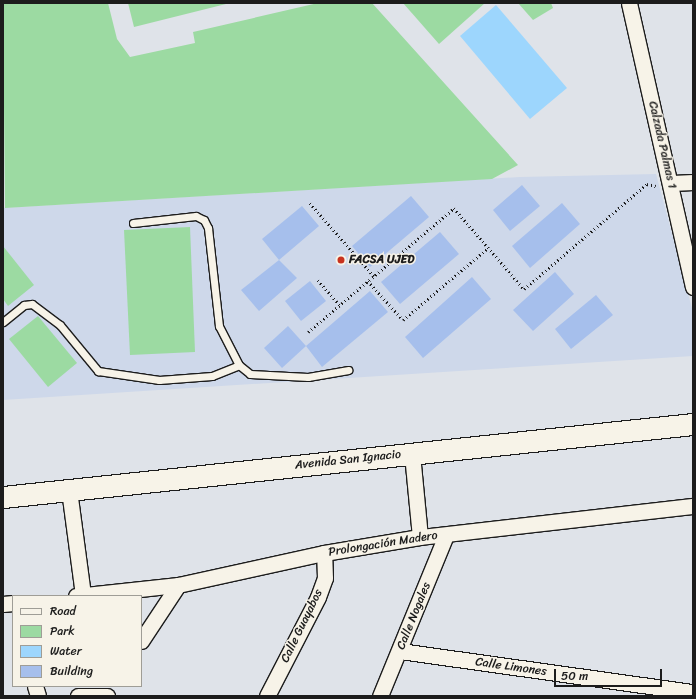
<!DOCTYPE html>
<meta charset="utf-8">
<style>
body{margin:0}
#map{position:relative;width:696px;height:699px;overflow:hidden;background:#dfe3e9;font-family:Sriracha,sans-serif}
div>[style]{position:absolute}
.built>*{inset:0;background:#ced8ea}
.green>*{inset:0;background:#9cdaa2}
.water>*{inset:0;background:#9dd6fd}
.building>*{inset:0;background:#a6bfec}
.path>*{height:2.5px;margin-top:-1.25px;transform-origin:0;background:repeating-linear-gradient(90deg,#1c1c1c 0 1px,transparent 0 4px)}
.roads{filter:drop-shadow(1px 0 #1c1c1c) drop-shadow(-1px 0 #1c1c1c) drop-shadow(0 1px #1c1c1c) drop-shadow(0 -1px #1c1c1c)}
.lane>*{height:7px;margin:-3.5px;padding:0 3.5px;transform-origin:3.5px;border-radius:3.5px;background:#f7f3e8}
.street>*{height:15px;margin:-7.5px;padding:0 7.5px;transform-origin:7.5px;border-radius:7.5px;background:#f7f3e8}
.secondary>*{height:21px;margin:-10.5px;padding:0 10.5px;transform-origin:10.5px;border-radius:10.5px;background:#f7f3e8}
.dots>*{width:11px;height:11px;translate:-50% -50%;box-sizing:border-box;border:2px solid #f7f3e8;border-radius:50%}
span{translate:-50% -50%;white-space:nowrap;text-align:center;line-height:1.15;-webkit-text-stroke:3px #f7f3e8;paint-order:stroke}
.street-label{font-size:12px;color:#1c1c1c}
.poi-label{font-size:12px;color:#1c1c1c;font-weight:700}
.left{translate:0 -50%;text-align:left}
.frame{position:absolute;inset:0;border:4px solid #1c1c1c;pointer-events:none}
.legend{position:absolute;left:12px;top:595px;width:130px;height:92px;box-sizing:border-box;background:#f7f3e8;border:1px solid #9f9d96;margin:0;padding:5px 7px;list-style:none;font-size:12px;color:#1c1c1c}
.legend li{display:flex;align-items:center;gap:8px;height:20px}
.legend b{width:20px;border:1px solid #9f9d96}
.scale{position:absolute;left:554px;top:669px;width:108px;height:18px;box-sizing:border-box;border:2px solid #1c1c1c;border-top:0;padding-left:5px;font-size:12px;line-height:14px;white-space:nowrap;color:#1c1c1c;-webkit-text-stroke:3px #f7f3e8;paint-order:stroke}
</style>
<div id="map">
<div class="built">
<i style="clip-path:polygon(656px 174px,693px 312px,693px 356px,3px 400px,3px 208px,520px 177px)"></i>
</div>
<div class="green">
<i style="clip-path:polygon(3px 3px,108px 3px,117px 39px,130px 57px,195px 43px,193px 32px,318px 3px,372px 3px,518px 165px,492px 179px,5px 208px)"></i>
<i style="clip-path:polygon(128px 3px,230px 3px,134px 27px)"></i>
<i style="clip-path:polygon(403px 3px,485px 3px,439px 44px)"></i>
<i style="clip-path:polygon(518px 3px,551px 3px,553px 8px,533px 20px)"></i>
<i style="clip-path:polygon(190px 227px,195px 352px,130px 355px,124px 230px)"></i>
<i style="clip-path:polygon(3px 246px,34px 285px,8px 306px,3px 299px)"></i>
<i style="clip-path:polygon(38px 316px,77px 363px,48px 387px,9px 339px)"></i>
</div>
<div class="water">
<i style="clip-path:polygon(496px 5px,567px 88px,530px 119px,460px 36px)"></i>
</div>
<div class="building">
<i style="clip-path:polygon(522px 185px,540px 206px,510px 231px,493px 210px)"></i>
<i style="clip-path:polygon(411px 196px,429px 217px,370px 267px,352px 246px)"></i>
<i style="clip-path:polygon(562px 203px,580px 224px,530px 268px,512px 246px)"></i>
<i style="clip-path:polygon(302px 206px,319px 226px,279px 260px,262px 239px)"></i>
<i style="clip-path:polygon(440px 232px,459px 254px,400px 304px,381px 282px)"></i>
<i style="clip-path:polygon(279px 260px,297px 278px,259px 311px,241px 290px)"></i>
<i style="clip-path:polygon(555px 272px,574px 294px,533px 331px,513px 310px)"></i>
<i style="clip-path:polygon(472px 277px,491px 299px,423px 358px,405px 337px)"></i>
<i style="clip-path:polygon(310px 281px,326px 301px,301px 321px,285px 301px)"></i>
<i style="clip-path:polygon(370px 291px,388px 312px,322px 367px,306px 346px)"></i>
<i style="clip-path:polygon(596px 295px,613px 315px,571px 349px,555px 329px)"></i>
<i style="clip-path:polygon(288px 326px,306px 346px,282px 368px,264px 348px)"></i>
</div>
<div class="path">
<i style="left:310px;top:203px;width:97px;rotate:48.8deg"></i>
<i style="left:318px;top:280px;width:33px;rotate:49deg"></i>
<i style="left:368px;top:281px;width:52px;rotate:48.1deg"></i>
<i style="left:403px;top:320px;width:111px;rotate:-40.3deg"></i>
<i style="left:308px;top:332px;width:192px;rotate:-40.3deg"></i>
<i style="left:454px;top:208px;width:107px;rotate:49.2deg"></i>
<i style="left:524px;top:289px;width:162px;rotate:-40.5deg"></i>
<i style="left:647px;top:184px;width:9px;rotate:13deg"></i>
</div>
<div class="roads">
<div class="lane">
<i style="left:133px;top:223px;width:63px;rotate:-6.3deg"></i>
<i style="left:196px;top:216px;width:9px;rotate:27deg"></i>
<i style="left:204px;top:220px;width:9px;rotate:63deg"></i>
<i style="left:208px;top:228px;width:99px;rotate:83.6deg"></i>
<i style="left:219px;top:326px;width:44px;rotate:62.9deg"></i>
<i style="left:239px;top:365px;width:14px;rotate:39deg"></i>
<i style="left:250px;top:374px;width:58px;rotate:3deg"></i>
<i style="left:308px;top:377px;width:41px;rotate:-9.9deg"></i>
<i style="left:3px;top:322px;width:27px;rotate:-39deg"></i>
<i style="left:24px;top:305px;width:8px;rotate:-7deg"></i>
<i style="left:32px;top:304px;width:35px;rotate:37deg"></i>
<i style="left:60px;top:325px;width:60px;rotate:50.4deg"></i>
<i style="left:98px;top:371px;width:62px;rotate:8.4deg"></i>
<i style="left:159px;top:380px;width:53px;rotate:-4.3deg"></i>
<i style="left:212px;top:376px;width:29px;rotate:-22deg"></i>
</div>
<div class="street">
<i style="left:629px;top:3px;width:291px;rotate:77.3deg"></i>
<i style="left:672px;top:183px;width:21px;rotate:-3deg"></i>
<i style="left:412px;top:454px;width:83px;rotate:84.5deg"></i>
<i style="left:69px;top:490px;width:106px;rotate:82.4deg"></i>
<i style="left:76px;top:596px;width:103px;rotate:-6.2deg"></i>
<i style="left:178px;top:585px;width:149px;rotate:-12.4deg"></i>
<i style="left:324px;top:553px;width:97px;rotate:-9.5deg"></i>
<i style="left:420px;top:537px;width:275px;rotate:-6.5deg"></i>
<i style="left:3px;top:604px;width:10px;rotate:-6deg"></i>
<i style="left:141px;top:641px;width:67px;rotate:-56.5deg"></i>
<i style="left:400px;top:651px;width:296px;rotate:8deg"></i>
<i style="left:35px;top:686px;width:10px;rotate:73deg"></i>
<i style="left:78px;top:696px;width:29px"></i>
<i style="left:267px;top:696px;width:111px;rotate:-62.7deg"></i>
<i style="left:318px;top:597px;width:20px;rotate:-70deg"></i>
<i style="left:325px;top:578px;width:25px;rotate:-92deg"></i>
<i style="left:380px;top:696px;width:174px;rotate:-67.7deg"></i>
</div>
<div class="secondary">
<i style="left:3px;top:497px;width:694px;rotate:-6.04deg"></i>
</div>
</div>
<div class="dots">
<i style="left:341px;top:260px;background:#c8321e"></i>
</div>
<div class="street-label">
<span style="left:662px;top:145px;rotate:77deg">Calzada Palmas 1</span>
<span style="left:348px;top:460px;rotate:-6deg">Avenida San Ignacio</span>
<span style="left:383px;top:544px;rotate:-9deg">Prolongación Madero</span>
<span style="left:414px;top:616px;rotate:-68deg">Calle Nogales</span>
<span style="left:302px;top:626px;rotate:-64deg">Calle Guayabos</span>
<span style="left:511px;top:667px;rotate:8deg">Calle Limones</span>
</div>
<div class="poi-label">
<span class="left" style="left:349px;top:260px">FACSA UJED</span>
</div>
<div class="frame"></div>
<ul class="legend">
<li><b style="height:5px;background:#f7f3e8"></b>Road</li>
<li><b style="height:11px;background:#9cdaa2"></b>Park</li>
<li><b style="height:11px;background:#9dd6fd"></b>Water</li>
<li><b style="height:11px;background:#a6bfec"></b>Building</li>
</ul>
<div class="scale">50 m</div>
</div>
